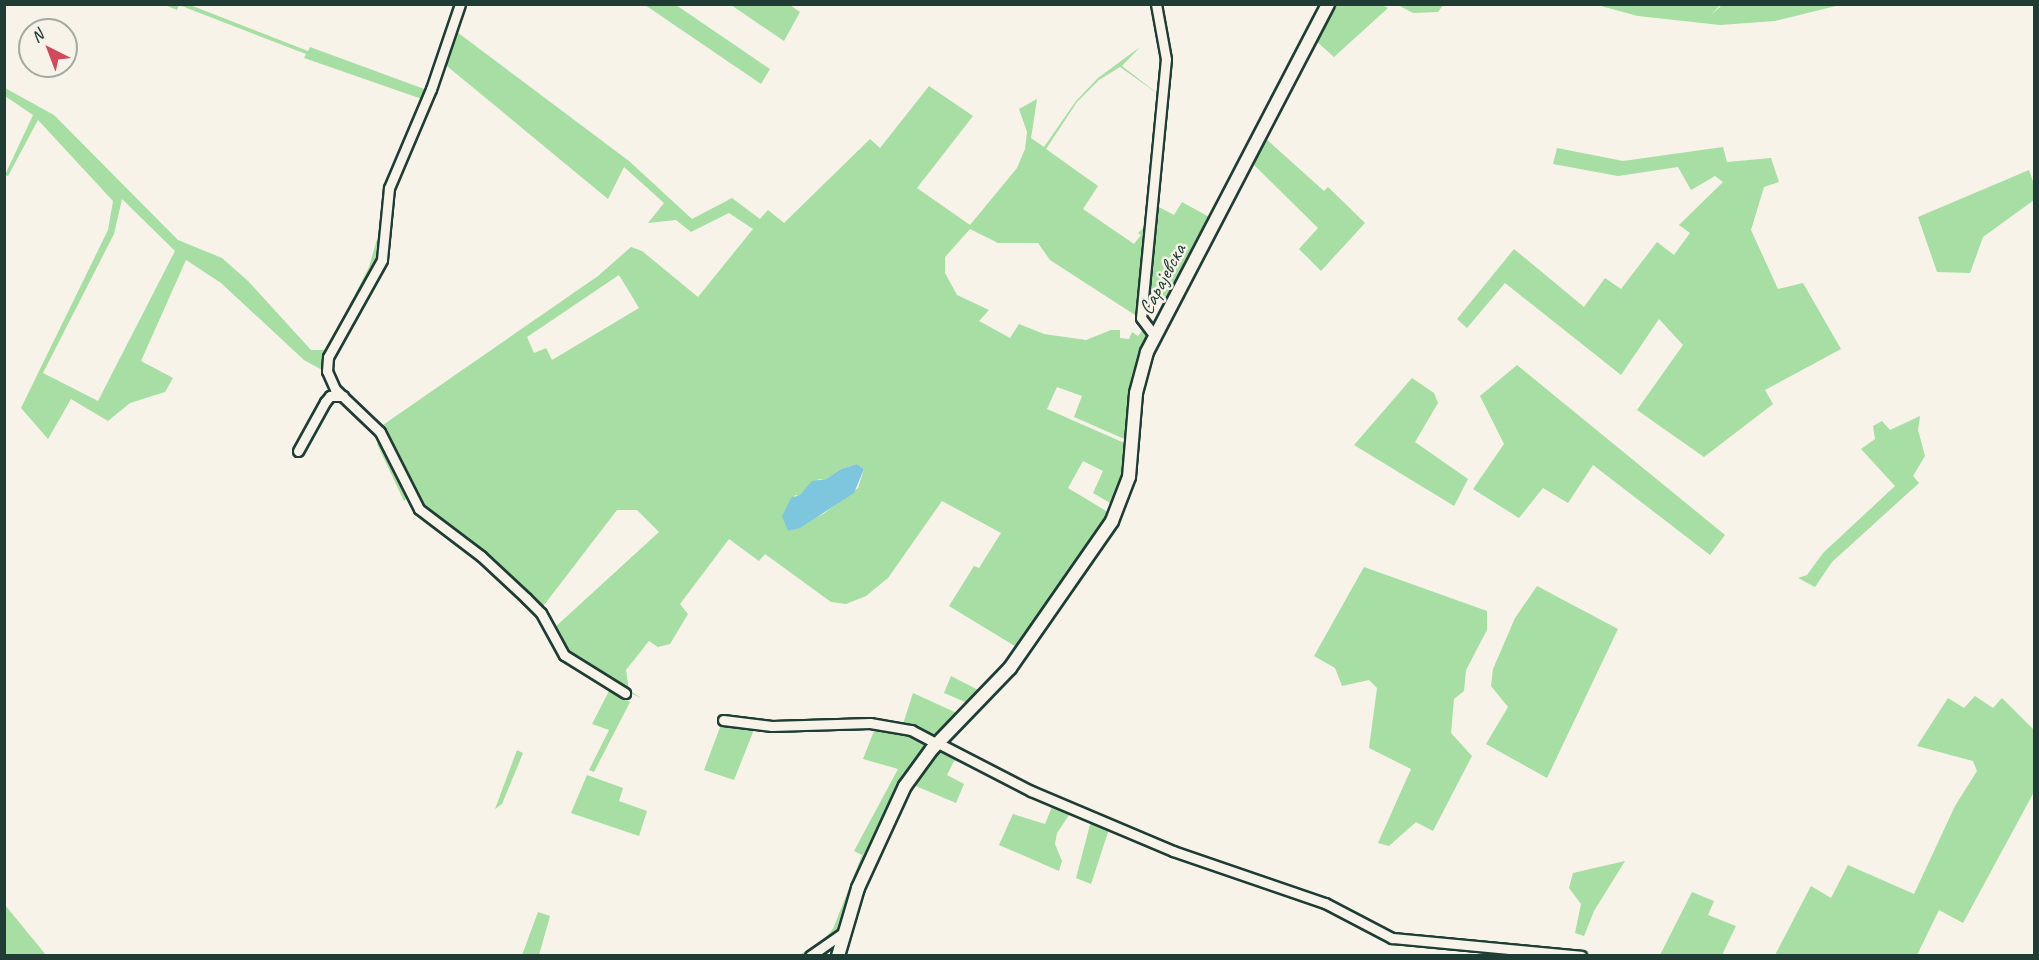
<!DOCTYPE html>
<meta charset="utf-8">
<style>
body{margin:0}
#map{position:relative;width:2039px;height:960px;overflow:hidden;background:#f7f3e8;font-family:Caveat,sans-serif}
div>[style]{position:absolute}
.green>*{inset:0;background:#a6dea3}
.water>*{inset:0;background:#7dc6dd}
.roads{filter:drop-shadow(2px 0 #1f3d34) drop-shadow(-2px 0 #1f3d34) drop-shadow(0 2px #1f3d34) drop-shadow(0 -2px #1f3d34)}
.minor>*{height:9px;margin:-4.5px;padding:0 4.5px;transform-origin:4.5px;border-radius:4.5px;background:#f7f3e8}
.secondary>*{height:12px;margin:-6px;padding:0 6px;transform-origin:6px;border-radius:6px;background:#f7f3e8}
span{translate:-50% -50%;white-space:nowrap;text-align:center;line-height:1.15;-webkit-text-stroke:5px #f7f3e8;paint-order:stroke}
.street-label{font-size:21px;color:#1f3d34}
.frame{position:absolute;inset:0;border:6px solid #1f3d34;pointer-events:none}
.north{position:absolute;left:18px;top:18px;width:60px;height:60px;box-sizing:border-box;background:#f7f3e8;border:2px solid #a1aaa0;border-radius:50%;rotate:318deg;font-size:16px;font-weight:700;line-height:24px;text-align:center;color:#1f3d34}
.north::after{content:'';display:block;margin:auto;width:21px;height:27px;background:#d1495b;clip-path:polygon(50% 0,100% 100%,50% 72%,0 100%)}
</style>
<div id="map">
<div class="green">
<i style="clip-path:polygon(165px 5px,190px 5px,308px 51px,310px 47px,427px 90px,425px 100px,304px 58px,306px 54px,179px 5px,177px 10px)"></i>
<i style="clip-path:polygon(evenodd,455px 5px,467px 5px,457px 32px,629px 161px,692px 219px,732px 198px,760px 219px,768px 210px,784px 223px,870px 139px,880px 148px,929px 86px,973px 116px,917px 188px,970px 225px,1017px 168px,1025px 149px,1027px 132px,1019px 109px,1037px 99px,1031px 138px,1044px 147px,1076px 101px,1098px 78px,1140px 47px,1122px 66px,1161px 96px,1120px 67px,1099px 80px,1077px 102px,1046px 149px,1098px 186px,1083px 209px,1134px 244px,1141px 235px,1138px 233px,1148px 224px,1135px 315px,1050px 260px,1038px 243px,998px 243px,970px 229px,945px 257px,945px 273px,957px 295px,989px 310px,979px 321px,1010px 338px,1019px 324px,1044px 334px,1086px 340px,1111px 330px,1120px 330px,1120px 338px,1129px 339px,1132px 332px,1138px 336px,1142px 331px,1148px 339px,1129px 441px,1074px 417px,1082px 396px,1057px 387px,1047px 409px,1129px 445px,1126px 466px,1115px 506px,1093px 493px,1103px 471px,1083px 461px,1068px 488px,1111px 514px,1018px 648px,949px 606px,974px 566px,979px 568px,1001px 533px,942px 501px,888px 578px,866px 596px,846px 604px,831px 602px,765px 554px,759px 561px,729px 539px,680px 604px,688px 614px,670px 644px,658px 647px,649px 641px,626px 670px,629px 690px,641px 698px,626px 691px,566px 652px,553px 629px,659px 532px,637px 510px,617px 510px,541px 609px,409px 496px,404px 501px,377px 444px,382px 439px,380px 427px,598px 276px,631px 247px,642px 251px,698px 297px,753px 229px,729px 213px,691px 232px,676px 220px,648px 223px,664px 203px,624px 167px,608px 199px,442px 62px,461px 7px,455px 5px,619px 275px,639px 308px,552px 360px,546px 348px,534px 353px,527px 337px,619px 275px,455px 5px,857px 464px,864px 469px,858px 488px,823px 514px,788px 531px,787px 522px,795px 495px,800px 496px,819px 479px,826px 479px,841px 469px,857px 464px)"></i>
<i style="clip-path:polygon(645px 5px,676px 5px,770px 69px,761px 84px)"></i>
<i style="clip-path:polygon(731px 5px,790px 5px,800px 12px,784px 41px)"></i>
<i style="clip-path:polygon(1333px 5px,1382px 5px,1388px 8px,1334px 57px,1315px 40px)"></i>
<i style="clip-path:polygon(1398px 5px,1443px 5px,1438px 12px,1413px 13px)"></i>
<i style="clip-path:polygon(1597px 5px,1720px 5px,1711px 15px,1722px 5px,1840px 5px,1775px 21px,1720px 25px,1638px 16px)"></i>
<i style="clip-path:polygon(evenodd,5px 88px,54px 115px,178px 240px,222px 258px,248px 281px,311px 350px,324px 350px,340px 324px,369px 267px,381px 225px,385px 246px,324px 371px,304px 360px,221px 283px,186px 260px,141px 361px,173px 378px,165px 392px,130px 403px,108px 421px,71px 399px,48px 439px,21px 408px,108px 230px,113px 201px,38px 120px,8px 176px,5px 175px,33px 115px,5px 96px,5px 88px,122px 199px,175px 251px,98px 401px,43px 373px,114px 234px,122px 199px)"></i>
<i style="clip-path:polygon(1264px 137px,1324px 191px,1328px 187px,1365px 223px,1321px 271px,1299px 249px,1318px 228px,1251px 162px)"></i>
<i style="clip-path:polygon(1723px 147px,1727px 162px,1771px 158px,1779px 182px,1764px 187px,1751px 230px,1778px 289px,1803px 283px,1841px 349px,1765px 390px,1773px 404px,1704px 457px,1637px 410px,1683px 345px,1659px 319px,1621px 375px,1505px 283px,1467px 328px,1457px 319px,1514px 249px,1584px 307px,1605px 278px,1621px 289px,1657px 242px,1674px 255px,1690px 233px,1679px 225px,1723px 182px,1715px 176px,1691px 190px,1678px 167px,1618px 176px,1553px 164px,1557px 148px,1623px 161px)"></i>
<i style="clip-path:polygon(2029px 170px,2034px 184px,2034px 200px,1983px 237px,1970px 273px,1937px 272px,1918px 217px)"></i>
<i style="clip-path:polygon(1182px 202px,1211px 218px,1168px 301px,1161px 293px,1148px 306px,1144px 303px,1155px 205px,1174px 215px)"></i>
<i style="clip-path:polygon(1517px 365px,1725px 535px,1710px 555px,1593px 465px,1568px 503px,1543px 488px,1519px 518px,1473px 489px,1504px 444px,1480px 396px)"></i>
<i style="clip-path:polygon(1412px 378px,1434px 393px,1438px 403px,1415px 442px,1468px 479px,1454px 506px,1354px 445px)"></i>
<i style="clip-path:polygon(1920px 416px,1918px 430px,1925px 456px,1913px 476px,1919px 483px,1832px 562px,1815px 587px,1798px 578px,1807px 575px,1823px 553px,1895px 486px,1861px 449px,1875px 439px,1873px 426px,1882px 421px,1890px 430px)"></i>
<i style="clip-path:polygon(1364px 567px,1487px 611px,1487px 630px,1466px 670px,1464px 691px,1454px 699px,1451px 733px,1472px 756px,1433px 831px,1416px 822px,1389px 846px,1378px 843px,1411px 769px,1369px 748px,1377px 688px,1369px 680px,1342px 686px,1335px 668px,1314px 656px)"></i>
<i style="clip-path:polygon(1537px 586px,1618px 629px,1547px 778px,1486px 744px,1508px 707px,1491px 686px,1493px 669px,1515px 618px)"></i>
<i style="clip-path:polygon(951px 676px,982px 692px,970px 704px,944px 693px)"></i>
<i style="clip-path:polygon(609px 691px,630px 702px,594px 772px,589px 770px,609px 730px,592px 724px)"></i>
<i style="clip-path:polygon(913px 693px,959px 714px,934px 737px,903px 724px)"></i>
<i style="clip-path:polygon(1975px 696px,1993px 708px,2002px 698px,2034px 730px,2034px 792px,1963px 923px,1939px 910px,1917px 955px,1775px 955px,1811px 886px,1831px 898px,1848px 865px,1914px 894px,1955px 806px,1977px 771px,1973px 761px,1917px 746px,1948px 698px,1964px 708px)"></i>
<i style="clip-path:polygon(722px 722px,755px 727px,734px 780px,704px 770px)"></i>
<i style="clip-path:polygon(876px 726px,903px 730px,929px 744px,895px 793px,879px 827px,840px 929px,807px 955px,797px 956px,821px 943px,833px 929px,862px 855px,854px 851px,898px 769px,863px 759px)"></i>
<i style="clip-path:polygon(517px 750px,523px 753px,502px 804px,495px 809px)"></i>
<i style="clip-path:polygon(937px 751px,970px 764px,954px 761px,947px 775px,964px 784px,956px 803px,911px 784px)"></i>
<i style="clip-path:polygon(587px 775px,623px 788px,619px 801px,647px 811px,639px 836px,571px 813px)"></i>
<i style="clip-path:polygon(1054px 802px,1073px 809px,1057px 833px,1055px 844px,1062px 861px,1059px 871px,999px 845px,1013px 814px,1045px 824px)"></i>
<i style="clip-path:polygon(1092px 817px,1110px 826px,1091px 884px,1076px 878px)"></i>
<i style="clip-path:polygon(1625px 861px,1594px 911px,1584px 936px,1575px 933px,1581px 904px,1569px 888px,1573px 873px)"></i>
<i style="clip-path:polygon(1692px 892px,1714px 901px,1708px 915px,1736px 926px,1722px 955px,1660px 955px)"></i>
<i style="clip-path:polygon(5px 905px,46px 955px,5px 955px)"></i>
<i style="clip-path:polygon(538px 912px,550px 916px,539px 955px,522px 955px)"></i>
</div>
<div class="water">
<i style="clip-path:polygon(857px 464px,864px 469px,854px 493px,800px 528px,788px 531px,782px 516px,791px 498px,800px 495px,812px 481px,826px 479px,841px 469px)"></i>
</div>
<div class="roads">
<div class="minor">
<i style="left:460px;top:4px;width:90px;rotate:108.8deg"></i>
<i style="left:431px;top:89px;width:108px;rotate:113deg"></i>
<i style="left:389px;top:188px;width:72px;rotate:95.6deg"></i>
<i style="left:382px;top:260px;width:111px;rotate:119.1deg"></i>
<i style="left:328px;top:357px;width:14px;rotate:94deg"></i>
<i style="left:327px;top:371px;width:20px;rotate:66deg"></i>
<i style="left:335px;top:389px;width:62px;rotate:43.7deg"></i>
<i style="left:380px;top:432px;width:86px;rotate:63.1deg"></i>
<i style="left:419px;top:509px;width:78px;rotate:37.2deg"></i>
<i style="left:481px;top:556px;width:62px;rotate:43deg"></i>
<i style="left:526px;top:598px;width:21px;rotate:45deg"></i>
<i style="left:541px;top:613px;width:48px;rotate:61.3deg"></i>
<i style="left:564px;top:655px;width:72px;rotate:31.9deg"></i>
<i style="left:1154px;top:335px;width:21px;rotate:-127deg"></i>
<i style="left:1141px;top:318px;width:260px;rotate:-84.5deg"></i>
<i style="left:1166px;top:59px;width:56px;rotate:-100.3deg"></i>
<i style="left:298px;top:451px;width:56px;rotate:-61.1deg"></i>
<i style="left:325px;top:402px;width:8px;rotate:-50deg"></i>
<i style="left:330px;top:396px;width:13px"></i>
<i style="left:723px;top:720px;width:49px;rotate:7deg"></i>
<i style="left:772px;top:726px;width:98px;rotate:-1.8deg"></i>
<i style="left:870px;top:723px;width:42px;rotate:9.7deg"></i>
<i style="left:911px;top:730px;width:30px;rotate:28deg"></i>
<i style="left:938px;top:743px;width:105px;rotate:27.3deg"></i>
<i style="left:1031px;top:791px;width:154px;rotate:22.9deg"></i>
<i style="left:1173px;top:851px;width:161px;rotate:18.9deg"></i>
<i style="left:1325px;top:903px;width:76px;rotate:27.6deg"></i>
<i style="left:1392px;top:938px;width:190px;rotate:5.4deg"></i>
<i style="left:810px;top:956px;width:39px;rotate:-35deg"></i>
</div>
<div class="secondary">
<i style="left:838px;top:956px;width:71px;rotate:-73.6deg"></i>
<i style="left:858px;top:888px;width:112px;rotate:-65.3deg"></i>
<i style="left:905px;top:786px;width:46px;rotate:-53.9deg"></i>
<i style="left:932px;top:749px;width:112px;rotate:-46.1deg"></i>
<i style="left:1010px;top:668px;width:179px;rotate:-55.2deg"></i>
<i style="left:1112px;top:521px;width:47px;rotate:-68.9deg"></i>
<i style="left:1129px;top:477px;width:84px;rotate:-85.2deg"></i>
<i style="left:1136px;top:393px;width:42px;rotate:-75deg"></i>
<i style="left:1147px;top:352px;width:392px;rotate:-62.5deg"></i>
</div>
</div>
<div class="street-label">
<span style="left:1162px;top:279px;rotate:-62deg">Сарајевска</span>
</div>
<div class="frame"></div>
<div class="north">N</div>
</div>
